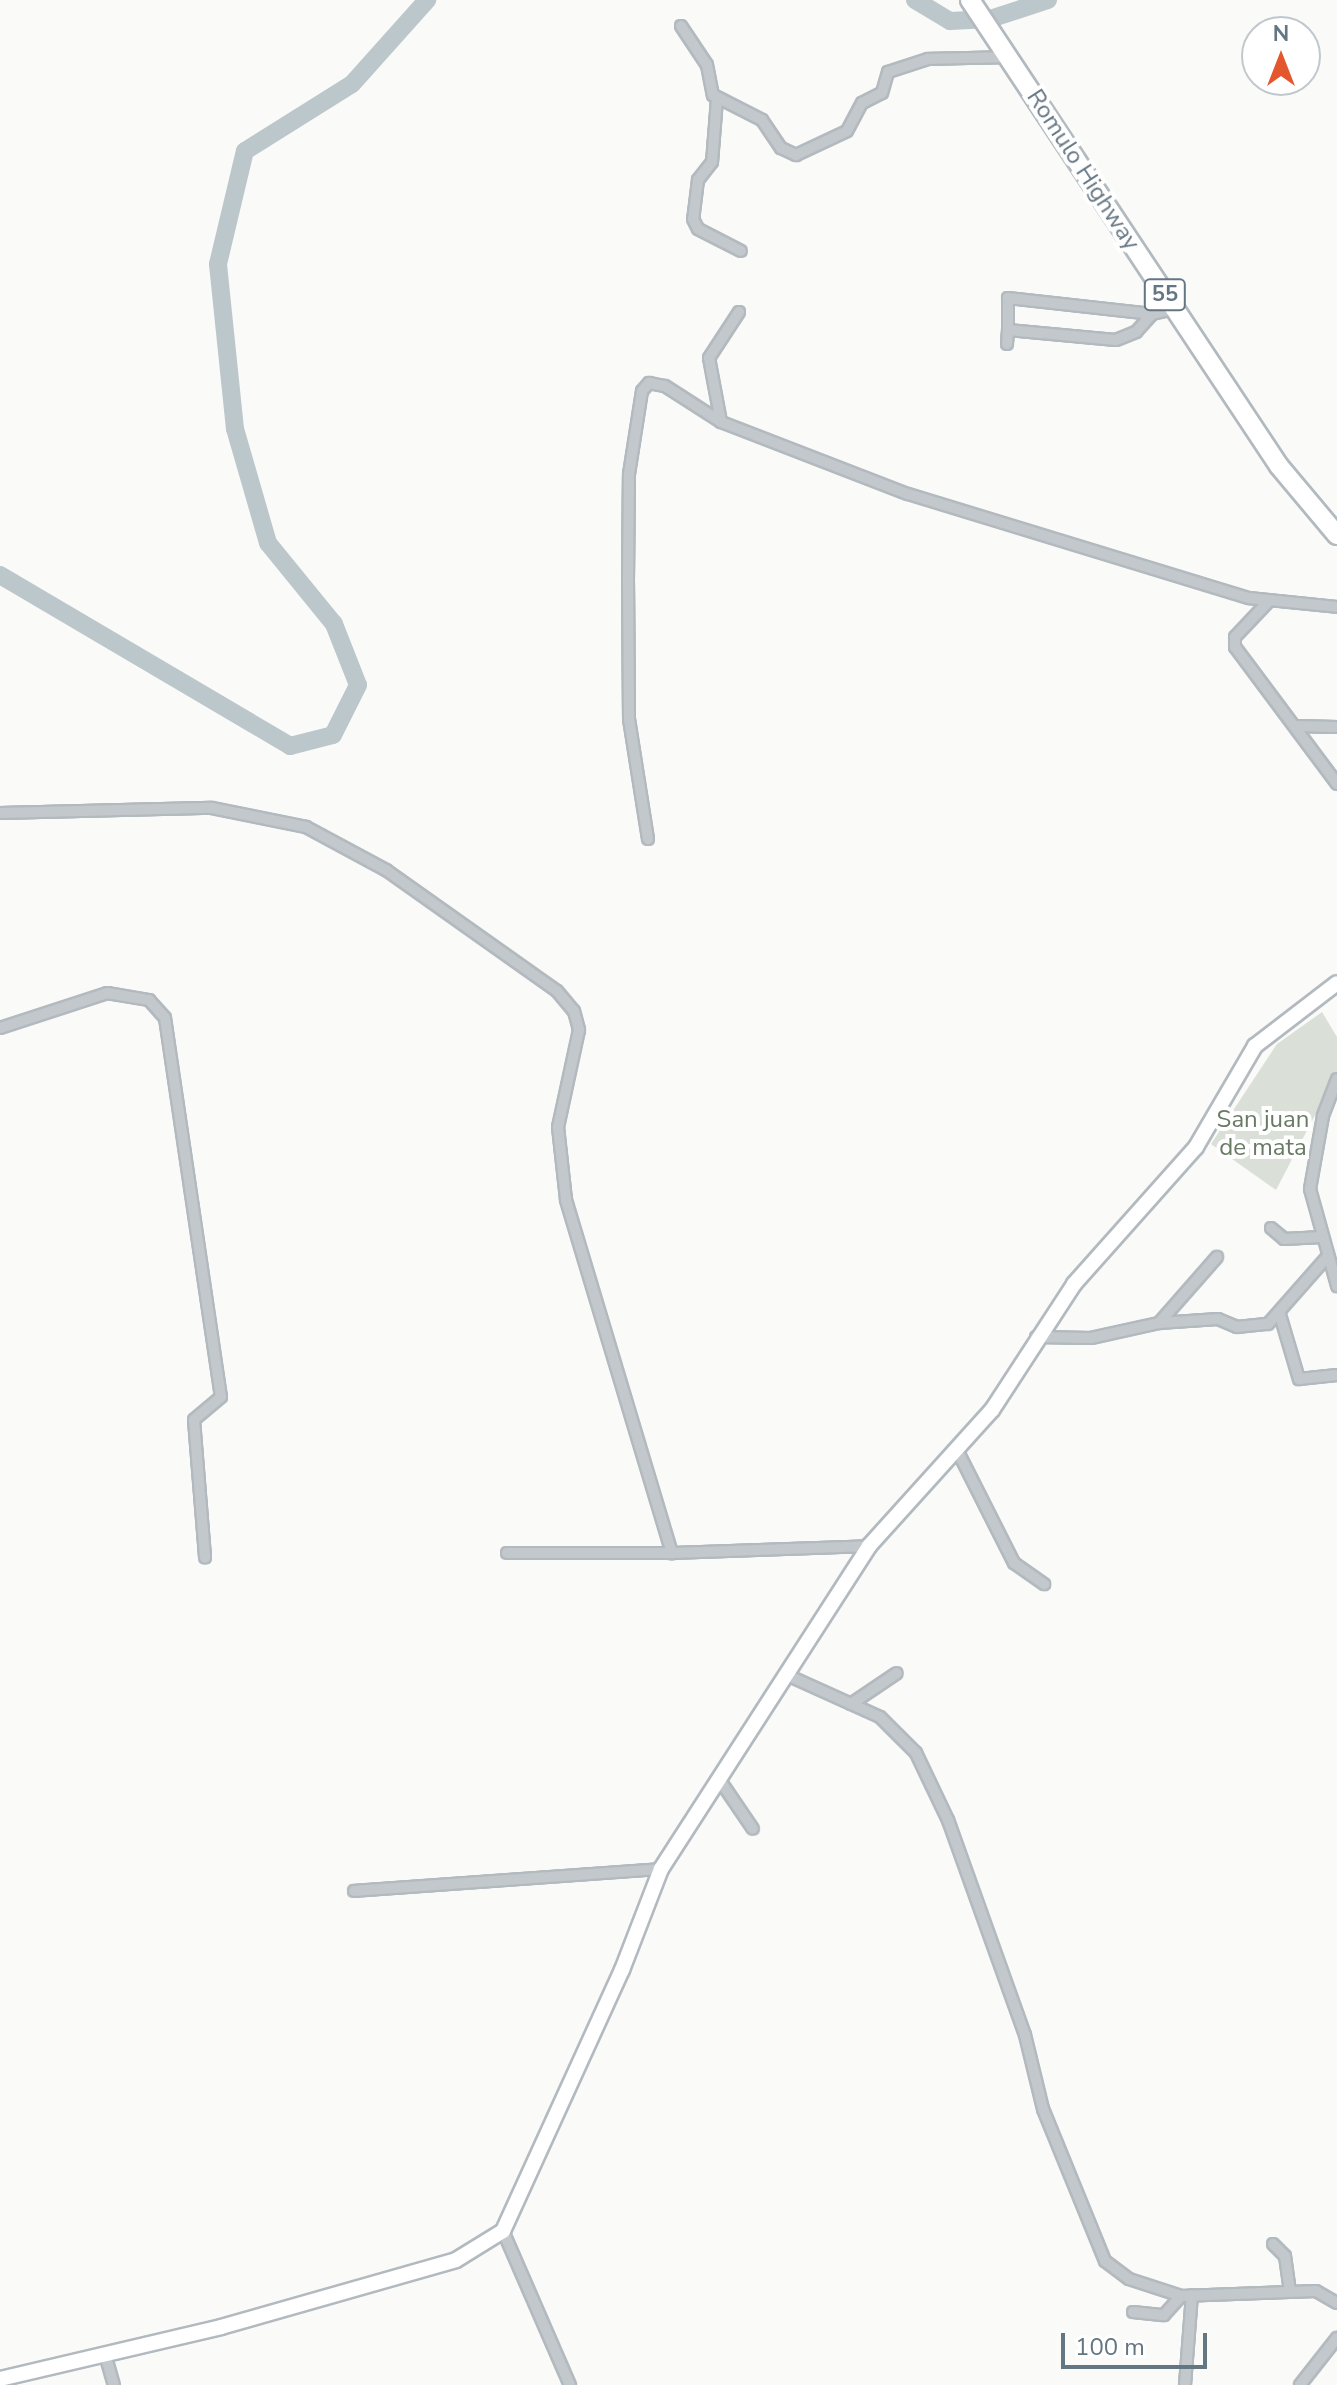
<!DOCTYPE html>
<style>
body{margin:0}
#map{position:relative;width:1337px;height:2385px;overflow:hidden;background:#fafaf8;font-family:"Nunito Sans",sans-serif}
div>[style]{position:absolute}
.green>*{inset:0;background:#dadfd7}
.river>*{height:18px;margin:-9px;padding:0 9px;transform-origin:9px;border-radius:9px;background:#bbc7cb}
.roads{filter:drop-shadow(2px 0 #b3babf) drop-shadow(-2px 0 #b3babf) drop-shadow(0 2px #b3babf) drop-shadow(0 -2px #b3babf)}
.street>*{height:10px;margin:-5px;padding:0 5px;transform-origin:5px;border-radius:5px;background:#c3c8cc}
.secondary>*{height:14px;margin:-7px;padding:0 7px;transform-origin:7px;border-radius:7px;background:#fff}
.highway>*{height:18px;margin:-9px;padding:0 9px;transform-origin:9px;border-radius:9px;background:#fff}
span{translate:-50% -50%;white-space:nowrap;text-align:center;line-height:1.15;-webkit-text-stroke:8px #fff;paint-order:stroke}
.shield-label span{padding:2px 6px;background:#fff;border:2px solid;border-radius:6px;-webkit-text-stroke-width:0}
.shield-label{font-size:22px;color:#657683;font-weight:700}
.street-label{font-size:24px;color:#657683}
.park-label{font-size:24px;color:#687a64}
.north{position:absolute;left:1241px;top:16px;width:80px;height:80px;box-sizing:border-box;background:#fff;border:2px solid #c1c8cd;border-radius:50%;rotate:0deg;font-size:22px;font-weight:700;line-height:32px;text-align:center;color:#657683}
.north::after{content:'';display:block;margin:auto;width:28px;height:36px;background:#e4572e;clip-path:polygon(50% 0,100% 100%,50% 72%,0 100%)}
.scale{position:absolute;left:1061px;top:2333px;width:146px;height:36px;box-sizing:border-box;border:4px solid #657683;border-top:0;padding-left:10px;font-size:24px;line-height:28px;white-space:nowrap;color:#657683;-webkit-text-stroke:6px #fff;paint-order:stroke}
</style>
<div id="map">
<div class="green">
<i style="clip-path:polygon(1322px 1012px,1337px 1037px,1337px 1073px,1276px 1190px,1211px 1144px,1277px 1044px)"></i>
</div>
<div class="river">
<i style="left:915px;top:0;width:41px;rotate:31deg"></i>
<i style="left:950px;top:21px;width:40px;rotate:-2.9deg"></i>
<i style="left:990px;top:19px;width:61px;rotate:-18.1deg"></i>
<i style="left:0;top:575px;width:337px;rotate:30.5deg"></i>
<i style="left:290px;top:746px;width:44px;rotate:-14.3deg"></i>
<i style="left:333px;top:735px;width:56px;rotate:-63.4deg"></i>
<i style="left:358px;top:685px;width:66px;rotate:-111.5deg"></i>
<i style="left:334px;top:624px;width:104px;rotate:-129.2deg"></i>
<i style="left:268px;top:543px;width:119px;rotate:-106.1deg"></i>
<i style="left:235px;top:429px;width:166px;rotate:-95.9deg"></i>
<i style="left:218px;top:264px;width:116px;rotate:-76.6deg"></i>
<i style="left:245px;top:151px;width:126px;rotate:-32.1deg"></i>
<i style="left:352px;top:84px;width:113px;rotate:-48.2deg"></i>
</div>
<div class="roads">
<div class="street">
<i style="left:681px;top:26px;width:47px;rotate:56.3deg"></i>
<i style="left:707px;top:65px;width:31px;rotate:79deg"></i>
<i style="left:713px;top:95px;width:55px;rotate:27deg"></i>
<i style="left:762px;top:120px;width:34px;rotate:56deg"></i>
<i style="left:781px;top:148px;width:17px;rotate:25deg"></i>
<i style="left:796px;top:155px;width:56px;rotate:-25.2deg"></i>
<i style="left:847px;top:131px;width:32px;rotate:-62deg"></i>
<i style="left:862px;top:103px;width:22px;rotate:-27deg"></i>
<i style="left:882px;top:93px;width:22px;rotate:-74deg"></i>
<i style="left:888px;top:72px;width:42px;rotate:-18deg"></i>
<i style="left:928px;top:59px;width:80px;rotate:-1.4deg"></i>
<i style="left:717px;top:99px;width:63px;rotate:94.5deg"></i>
<i style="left:712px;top:162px;width:23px;rotate:128deg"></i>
<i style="left:698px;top:180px;width:39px;rotate:97deg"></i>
<i style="left:693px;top:219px;width:11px;rotate:63deg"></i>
<i style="left:698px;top:229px;width:48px;rotate:27.1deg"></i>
<i style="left:1152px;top:314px;width:145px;rotate:-173.7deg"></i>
<i style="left:1008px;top:298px;width:32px;rotate:90deg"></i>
<i style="left:1008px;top:330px;width:108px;rotate:5.3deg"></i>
<i style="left:1116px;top:340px;width:22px;rotate:-22deg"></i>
<i style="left:1136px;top:332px;width:24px;rotate:-48deg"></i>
<i style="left:1152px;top:314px;width:22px;rotate:-13deg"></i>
<i style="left:1007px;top:344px;width:14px;rotate:-86deg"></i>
<i style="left:721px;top:422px;width:65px;rotate:-100.6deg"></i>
<i style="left:709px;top:358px;width:55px;rotate:-56.9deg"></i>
<i style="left:1268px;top:602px;width:48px;rotate:133.3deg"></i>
<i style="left:1235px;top:637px;width:10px;rotate:90deg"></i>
<i style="left:1235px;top:647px;width:171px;rotate:53.3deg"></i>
<i style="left:1295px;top:726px;width:42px;rotate:1.4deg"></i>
<i style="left:0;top:813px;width:212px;rotate:-1.4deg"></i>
<i style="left:212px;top:808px;width:96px;rotate:11.4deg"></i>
<i style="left:306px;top:827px;width:91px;rotate:28.3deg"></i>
<i style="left:386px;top:870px;width:209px;rotate:35.3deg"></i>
<i style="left:557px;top:991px;width:26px;rotate:50deg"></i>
<i style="left:574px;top:1011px;width:20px;rotate:75deg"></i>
<i style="left:579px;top:1030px;width:99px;rotate:102.2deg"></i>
<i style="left:558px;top:1127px;width:73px;rotate:83.7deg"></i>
<i style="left:566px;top:1200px;width:369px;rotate:73.3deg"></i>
<i style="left:672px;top:1553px;width:197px;rotate:-2deg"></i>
<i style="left:648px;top:839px;width:121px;rotate:-99deg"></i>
<i style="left:629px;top:719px;width:137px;rotate:-90.4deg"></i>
<i style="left:628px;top:582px;width:108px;rotate:-89.5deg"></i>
<i style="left:629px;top:474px;width:84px;rotate:-81.1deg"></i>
<i style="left:642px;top:391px;width:11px;rotate:-49deg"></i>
<i style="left:649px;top:383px;width:16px;rotate:11deg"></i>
<i style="left:665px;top:386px;width:67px;rotate:32.7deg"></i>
<i style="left:721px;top:422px;width:200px;rotate:21.1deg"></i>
<i style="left:908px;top:494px;width:357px;rotate:17deg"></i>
<i style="left:1249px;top:598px;width:88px;rotate:5.8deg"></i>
<i style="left:0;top:1028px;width:113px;rotate:-18.1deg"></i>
<i style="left:107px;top:993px;width:43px;rotate:9.5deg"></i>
<i style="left:149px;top:1000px;width:24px;rotate:48deg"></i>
<i style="left:165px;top:1018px;width:383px;rotate:81.6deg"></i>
<i style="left:221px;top:1397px;width:35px;rotate:140deg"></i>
<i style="left:194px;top:1420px;width:138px;rotate:85.4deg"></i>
<i style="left:1337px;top:1079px;width:40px;rotate:111deg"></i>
<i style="left:1323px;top:1116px;width:74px;rotate:100.1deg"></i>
<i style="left:1310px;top:1189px;width:101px;rotate:74.4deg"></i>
<i style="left:1271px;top:1228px;width:17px;rotate:40deg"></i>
<i style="left:1284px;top:1239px;width:38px;rotate:-3deg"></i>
<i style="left:1280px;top:1315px;width:67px;rotate:73.5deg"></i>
<i style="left:1299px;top:1379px;width:38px;rotate:-6deg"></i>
<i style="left:1159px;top:1323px;width:88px;rotate:-48.7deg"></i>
<i style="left:1036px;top:1337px;width:55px;rotate:1deg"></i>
<i style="left:1091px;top:1338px;width:70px;rotate:-12.4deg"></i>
<i style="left:1159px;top:1323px;width:59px;rotate:-3.9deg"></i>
<i style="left:1218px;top:1319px;width:21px;rotate:23deg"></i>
<i style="left:1237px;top:1327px;width:31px;rotate:-6deg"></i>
<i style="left:1268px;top:1324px;width:91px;rotate:-48.6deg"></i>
<i style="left:956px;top:1448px;width:129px;rotate:63.2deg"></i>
<i style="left:1014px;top:1563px;width:37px;rotate:35deg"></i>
<i style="left:507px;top:1553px;width:165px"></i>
<i style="left:787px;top:1675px;width:102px;rotate:24.3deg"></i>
<i style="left:880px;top:1717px;width:51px;rotate:45deg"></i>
<i style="left:916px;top:1753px;width:74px;rotate:64.5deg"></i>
<i style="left:948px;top:1820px;width:228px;rotate:70.3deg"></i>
<i style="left:1025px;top:2035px;width:76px;rotate:76.3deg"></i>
<i style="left:1043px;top:2109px;width:164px;rotate:67.8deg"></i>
<i style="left:1105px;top:2261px;width:30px;rotate:37deg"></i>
<i style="left:1129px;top:2279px;width:55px;rotate:18.1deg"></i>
<i style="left:1181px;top:2296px;width:135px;rotate:-2.1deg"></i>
<i style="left:1316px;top:2291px;width:24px;rotate:30deg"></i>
<i style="left:851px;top:1704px;width:55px;rotate:-34deg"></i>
<i style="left:719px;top:1779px;width:60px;rotate:55.8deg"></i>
<i style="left:354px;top:1891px;width:308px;rotate:-4.1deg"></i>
<i style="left:503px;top:2231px;width:168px;rotate:66.5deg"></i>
<i style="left:1273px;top:2244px;width:17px;rotate:45deg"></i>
<i style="left:1285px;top:2256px;width:36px;rotate:82deg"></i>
<i style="left:1133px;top:2312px;width:31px;rotate:6deg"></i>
<i style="left:1164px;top:2315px;width:25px;rotate:-48deg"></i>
<i style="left:105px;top:2354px;width:32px;rotate:74deg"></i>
<i style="left:1185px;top:2385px;width:90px;rotate:-85.6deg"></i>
<i style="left:1300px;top:2385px;width:60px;rotate:-51.8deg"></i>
</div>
<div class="secondary">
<i style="left:0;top:2379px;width:227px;rotate:-13.2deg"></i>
<i style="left:221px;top:2327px;width:244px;rotate:-15.9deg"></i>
<i style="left:456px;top:2260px;width:55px;rotate:-31.7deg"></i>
<i style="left:503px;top:2231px;width:287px;rotate:-65.5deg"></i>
<i style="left:622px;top:1970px;width:108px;rotate:-68.9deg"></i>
<i style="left:661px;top:1869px;width:384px;rotate:-57.2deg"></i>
<i style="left:869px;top:1546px;width:183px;rotate:-47.9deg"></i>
<i style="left:992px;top:1410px;width:150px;rotate:-56.9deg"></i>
<i style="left:1074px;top:1284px;width:183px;rotate:-48.3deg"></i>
<i style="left:1196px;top:1147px;width:117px;rotate:-59.7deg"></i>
<i style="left:1255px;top:1046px;width:103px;rotate:-37.5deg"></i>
</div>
<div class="highway">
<i style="left:970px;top:0;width:559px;rotate:56.45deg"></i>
<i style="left:1279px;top:466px;width:90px;rotate:50deg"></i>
</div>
</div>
<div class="shield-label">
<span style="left:1165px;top:295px">55</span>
</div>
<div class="street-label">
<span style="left:1083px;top:170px;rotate:57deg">Romulo Highway</span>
</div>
<div class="park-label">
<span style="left:1263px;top:1134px">San juan<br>de mata</span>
</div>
<div class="north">N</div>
<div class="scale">100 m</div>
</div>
